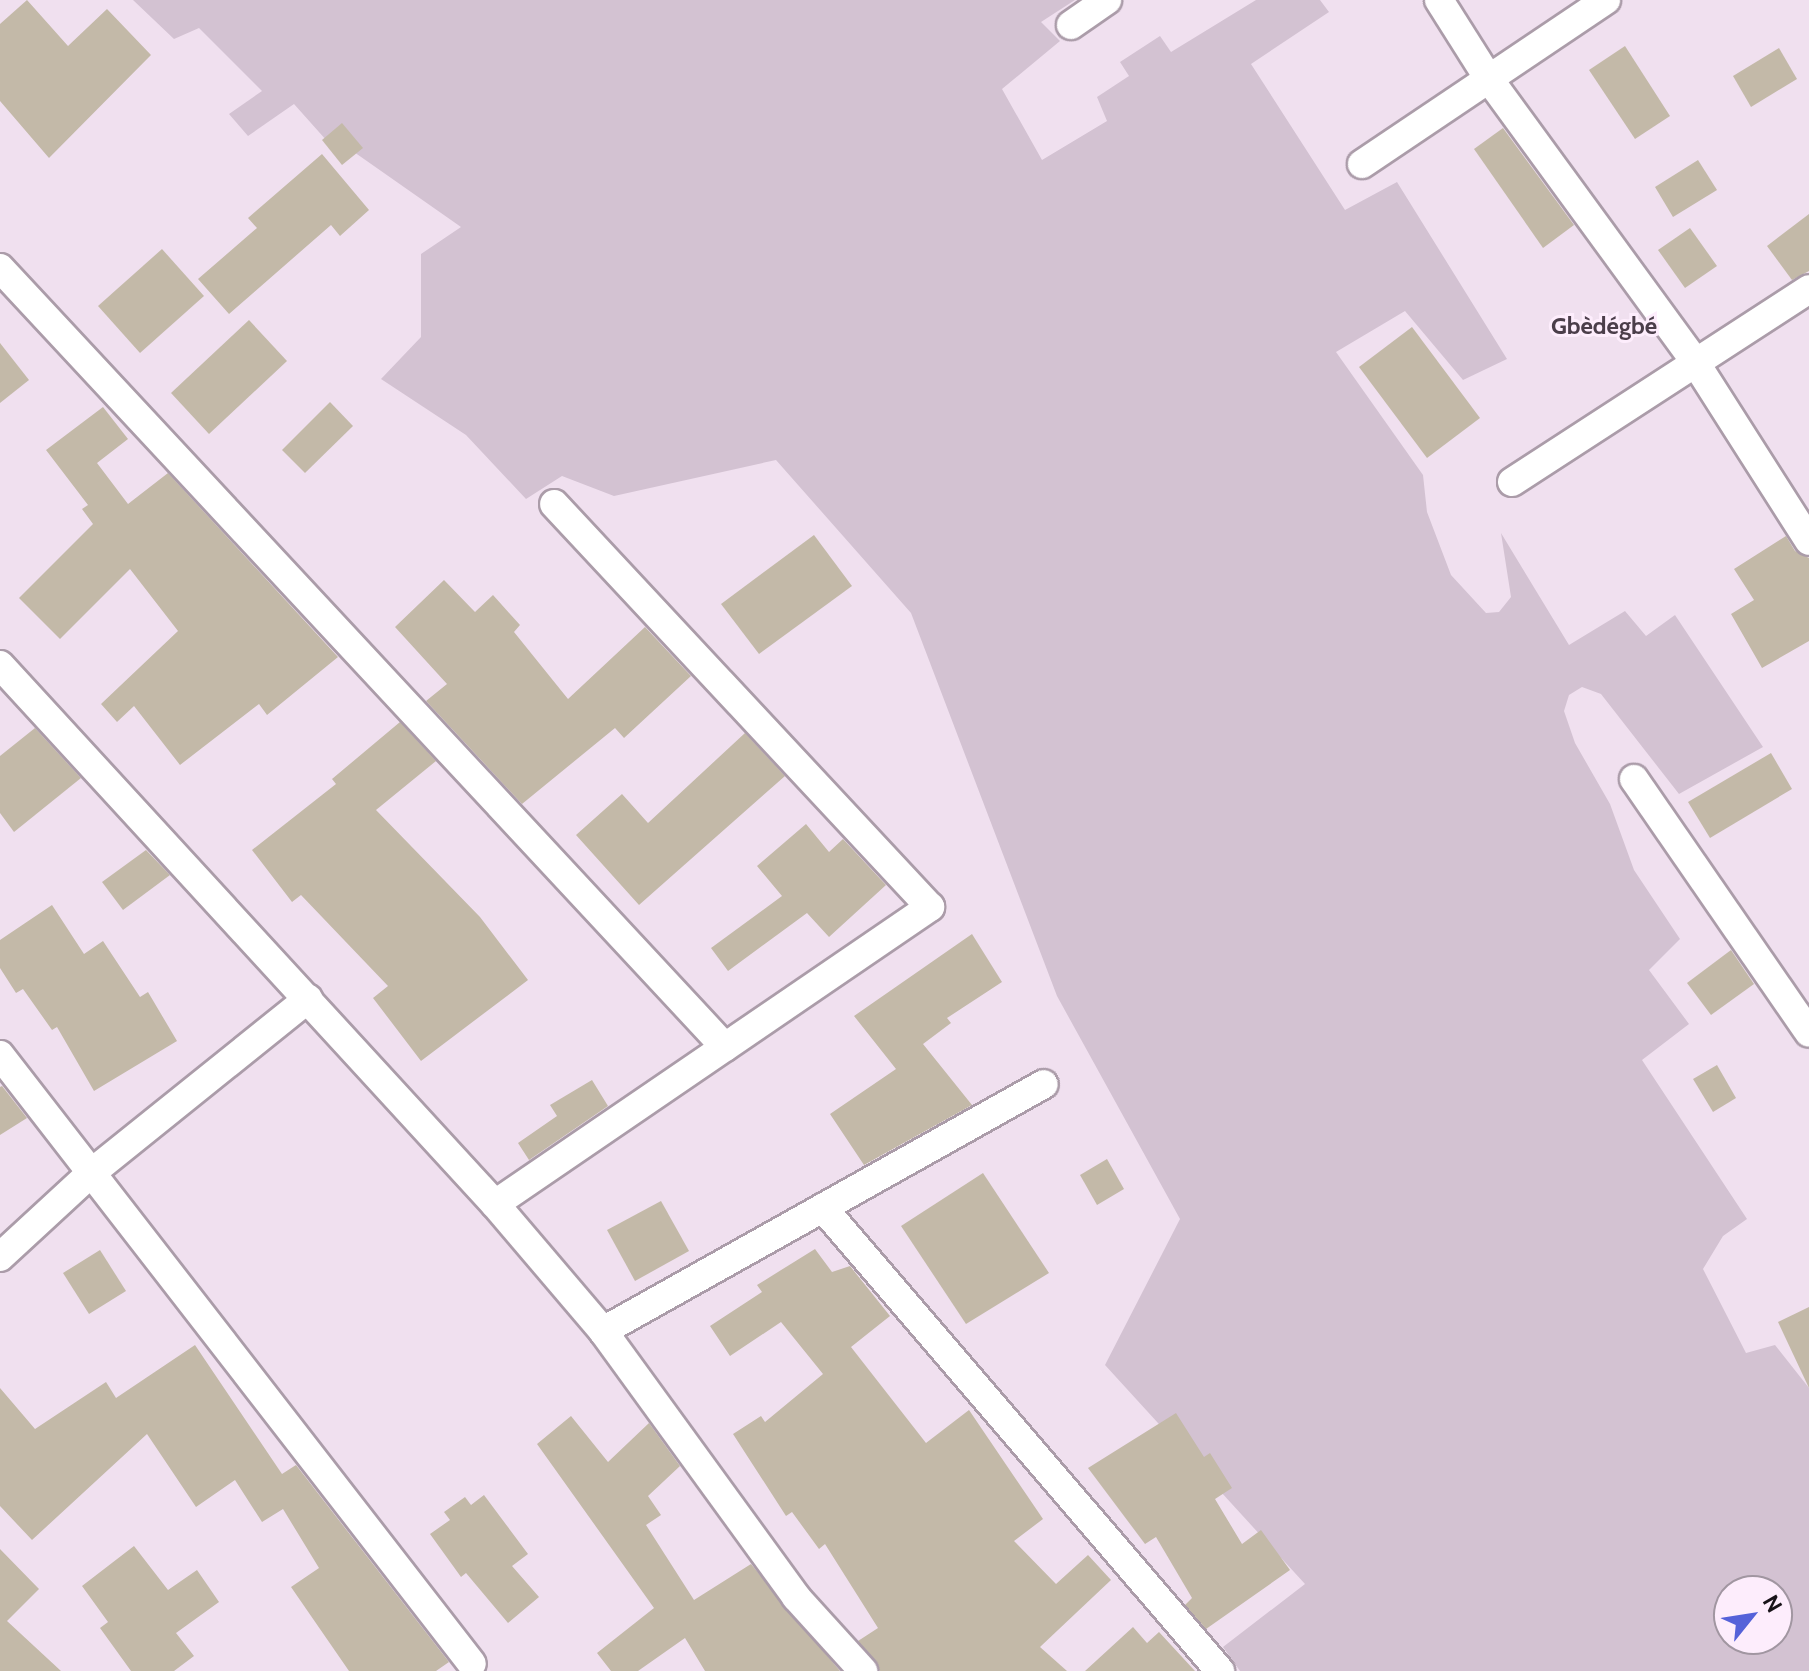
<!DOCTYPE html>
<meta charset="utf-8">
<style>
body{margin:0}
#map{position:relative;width:1809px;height:1671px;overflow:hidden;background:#f0e0ef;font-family:Cabin,sans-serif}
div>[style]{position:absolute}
.green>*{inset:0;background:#d3c2d2}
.building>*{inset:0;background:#c3b9a8}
.roads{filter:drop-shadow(2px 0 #ab9ca9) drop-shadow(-2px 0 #ab9ca9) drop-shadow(0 2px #ab9ca9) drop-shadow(0 -2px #ab9ca9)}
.street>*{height:28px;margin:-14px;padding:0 14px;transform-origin:14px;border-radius:14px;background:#fff}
span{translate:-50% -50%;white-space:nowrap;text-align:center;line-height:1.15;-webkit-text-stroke:6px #fdedfc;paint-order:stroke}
.neighbourhood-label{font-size:24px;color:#4b3e4a;font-weight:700}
.north{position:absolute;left:1713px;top:1575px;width:80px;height:80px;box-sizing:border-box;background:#fdedfc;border:2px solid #a196a1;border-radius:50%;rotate:60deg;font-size:22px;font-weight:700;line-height:32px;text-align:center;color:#181318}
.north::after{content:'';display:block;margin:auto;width:28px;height:36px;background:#5562d9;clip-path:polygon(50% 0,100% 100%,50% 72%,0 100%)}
</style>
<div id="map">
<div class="green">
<i style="clip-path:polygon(evenodd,133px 0,1075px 0,1041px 22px,1060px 41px,1002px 89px,1042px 160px,1107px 121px,1097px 97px,1129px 76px,1120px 62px,1160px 36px,1171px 52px,1256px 0,1320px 0,1329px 12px,1251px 64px,1345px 210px,1397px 182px,1507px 359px,1463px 380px,1405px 311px,1336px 352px,1423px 475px,1427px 512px,1451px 575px,1486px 613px,1499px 612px,1511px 597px,1501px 533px,1569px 645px,1625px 611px,1646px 636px,1675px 615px,1763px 747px,1679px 794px,1601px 694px,1582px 687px,1569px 695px,1564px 711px,1575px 743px,1610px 804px,1634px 870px,1680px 939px,1649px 970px,1689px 1024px,1642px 1060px,1747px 1219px,1723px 1236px,1703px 1269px,1746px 1353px,1775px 1345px,1809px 1388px,1809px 1671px,1240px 1671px,1223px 1647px,1305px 1584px,1105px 1365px,1180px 1219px,1057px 996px,911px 613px,776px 460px,614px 496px,562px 476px,526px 499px,466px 435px,381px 379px,421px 337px,421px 254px,461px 227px,334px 138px,327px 141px,294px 104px,248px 136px,229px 114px,262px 91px,199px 28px,174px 39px,133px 0,1729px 1591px,1777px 1591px,1777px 1639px,1729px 1639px,1729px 1591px)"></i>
</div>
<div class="building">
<i style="clip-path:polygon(27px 0,68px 46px,107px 9px,151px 55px,49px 158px,0 101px,0 24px)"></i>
<i style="clip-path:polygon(1625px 46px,1670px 116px,1635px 139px,1589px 70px)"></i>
<i style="clip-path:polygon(1779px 48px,1797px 79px,1751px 107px,1733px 76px)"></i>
<i style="clip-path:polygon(342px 123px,363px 148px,342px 165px,322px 140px)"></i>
<i style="clip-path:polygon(1503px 128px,1574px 225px,1543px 248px,1474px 149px)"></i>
<i style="clip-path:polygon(322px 154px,369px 210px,340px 236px,331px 225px,229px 314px,198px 279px,257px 228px,248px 218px)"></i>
<i style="clip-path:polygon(1698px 160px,1717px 190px,1673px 217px,1655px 187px)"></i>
<i style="clip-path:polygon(1809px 214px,1809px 271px,1792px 280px,1767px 246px)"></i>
<i style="clip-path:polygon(1690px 228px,1717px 266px,1685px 288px,1658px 250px)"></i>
<i style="clip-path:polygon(162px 249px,204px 296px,140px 353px,98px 306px)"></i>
<i style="clip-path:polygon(249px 320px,287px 361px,209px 434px,171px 393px)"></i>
<i style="clip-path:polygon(1412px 327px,1480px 418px,1427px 458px,1359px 367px)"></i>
<i style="clip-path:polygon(0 343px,29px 380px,0 403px)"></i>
<i style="clip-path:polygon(330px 402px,353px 426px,305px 473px,282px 450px)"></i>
<i style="clip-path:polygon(103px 407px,128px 439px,97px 463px,128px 504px,168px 473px,338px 657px,267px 715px,259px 704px,180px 765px,134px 706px,117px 722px,101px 704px,178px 631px,130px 569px,60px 639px,19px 598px,93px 524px,82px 509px,88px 505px,46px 450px)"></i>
<i style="clip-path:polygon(814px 535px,852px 586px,759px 654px,721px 604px)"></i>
<i style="clip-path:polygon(1786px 536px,1795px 551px,1809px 558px,1809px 641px,1762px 668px,1731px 614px,1754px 600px,1734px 569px)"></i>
<i style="clip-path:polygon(444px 580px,475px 612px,493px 595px,520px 625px,514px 632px,568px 699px,645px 627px,691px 676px,624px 738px,615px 728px,522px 804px,426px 701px,447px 684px,395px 627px)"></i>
<i style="clip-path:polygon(400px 722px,436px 761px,376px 810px,480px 917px,528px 980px,421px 1061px,373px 998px,388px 986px,301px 895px,292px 902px,252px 850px,336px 784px,332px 779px)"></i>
<i style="clip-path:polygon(35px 728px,81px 778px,14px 832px,0 813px,0 756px)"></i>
<i style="clip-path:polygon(745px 733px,785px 776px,639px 905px,576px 835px,622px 794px,648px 823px)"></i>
<i style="clip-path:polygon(1771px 753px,1792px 789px,1710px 838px,1688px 802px)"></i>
<i style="clip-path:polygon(806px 824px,829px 852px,843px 839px,886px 885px,829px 937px,807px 913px,728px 971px,711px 948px,782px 896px,757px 866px)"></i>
<i style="clip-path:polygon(146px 850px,170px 875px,123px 910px,102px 882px)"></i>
<i style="clip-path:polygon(52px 905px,84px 954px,103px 941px,140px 997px,148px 992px,177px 1041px,94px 1091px,57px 1027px,52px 1030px,23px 989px,16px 993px,0 968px,0 940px)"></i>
<i style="clip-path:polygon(972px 934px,1002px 982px,947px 1018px,951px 1023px,923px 1044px,972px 1105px,864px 1165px,830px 1114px,896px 1069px,854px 1016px)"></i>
<i style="clip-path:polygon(1731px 950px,1754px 984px,1711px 1015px,1687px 983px)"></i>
<i style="clip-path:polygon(1717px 1065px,1736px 1098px,1713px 1112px,1693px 1079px)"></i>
<i style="clip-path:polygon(592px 1080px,608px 1106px,529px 1160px,518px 1143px,557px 1116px,550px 1105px)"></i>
<i style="clip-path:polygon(2px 1086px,27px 1118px,0 1135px,0 1087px)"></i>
<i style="clip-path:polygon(1107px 1159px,1124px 1189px,1097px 1205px,1080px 1175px)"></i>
<i style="clip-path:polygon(983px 1173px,1049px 1273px,966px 1324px,901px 1226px)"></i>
<i style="clip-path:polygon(661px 1201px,689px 1251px,635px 1281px,607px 1230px)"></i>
<i style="clip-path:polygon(815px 1249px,832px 1272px,850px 1266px,890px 1316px,851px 1347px,926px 1443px,969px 1410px,1043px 1519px,1014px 1541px,1056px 1584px,1088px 1555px,1111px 1580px,1040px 1647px,1067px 1671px,880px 1671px,858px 1641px,878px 1628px,825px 1544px,819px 1549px,792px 1512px,786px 1516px,733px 1434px,761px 1416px,765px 1422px,823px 1374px,781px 1322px,730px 1356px,710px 1326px,762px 1292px,757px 1285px)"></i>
<i style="clip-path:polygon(100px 1250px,126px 1291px,89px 1314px,63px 1273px)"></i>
<i style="clip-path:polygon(1809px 1307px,1809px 1388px,1778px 1322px)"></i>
<i style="clip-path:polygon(195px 1345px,282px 1474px,296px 1465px,449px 1662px,436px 1671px,349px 1671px,291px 1587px,319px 1568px,283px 1509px,262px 1522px,235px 1480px,196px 1507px,147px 1434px,32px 1540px,0 1506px,0 1388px,35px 1429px,106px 1382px,116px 1398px)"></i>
<i style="clip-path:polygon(1176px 1413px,1204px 1457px,1210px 1453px,1232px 1488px,1215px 1499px,1242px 1544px,1261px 1530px,1290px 1570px,1206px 1629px,1185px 1605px,1192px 1598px,1156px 1537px,1145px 1544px,1088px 1468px)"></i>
<i style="clip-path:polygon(571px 1416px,608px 1462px,649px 1423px,680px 1466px,648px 1496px,661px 1515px,646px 1525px,694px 1600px,751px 1564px,840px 1671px,705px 1671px,685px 1638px,638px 1671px,611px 1671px,597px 1653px,654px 1608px,537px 1444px)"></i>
<i style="clip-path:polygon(484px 1495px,528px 1554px,512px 1566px,539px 1597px,508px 1623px,466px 1573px,461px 1577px,430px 1534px,450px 1520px,444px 1512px,465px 1497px,471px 1505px)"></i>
<i style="clip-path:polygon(134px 1546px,168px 1590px,197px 1570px,219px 1602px,176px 1633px,194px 1656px,174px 1671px,131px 1671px,100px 1628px,108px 1622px,82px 1586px)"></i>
<i style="clip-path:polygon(0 1549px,39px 1589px,7px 1621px,61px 1671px,0 1671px)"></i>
<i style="clip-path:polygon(1133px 1627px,1147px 1643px,1159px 1632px,1195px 1671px,1085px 1671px)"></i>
</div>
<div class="roads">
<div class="street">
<i style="left:1439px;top:0;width:93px;rotate:57.7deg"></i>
<i style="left:1489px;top:79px;width:350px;rotate:53.9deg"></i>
<i style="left:1695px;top:362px;width:212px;rotate:57.5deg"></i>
<i style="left:1071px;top:25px;width:44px;rotate:-34.8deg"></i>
<i style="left:1362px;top:164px;width:294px;rotate:-33.9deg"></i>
<i style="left:0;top:268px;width:1064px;rotate:47.06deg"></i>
<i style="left:1512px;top:482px;width:354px;rotate:-33deg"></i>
<i style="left:0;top:665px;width:732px;rotate:47.44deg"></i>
<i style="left:495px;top:1204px;width:167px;rotate:49.6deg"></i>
<i style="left:603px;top:1331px;width:329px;rotate:54deg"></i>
<i style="left:796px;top:1597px;width:100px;rotate:47.8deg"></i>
<i style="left:1634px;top:779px;width:308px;rotate:55.4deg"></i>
<i style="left:0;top:1055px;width:770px;rotate:52.22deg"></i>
<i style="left:495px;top:1204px;width:527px;rotate:-34.32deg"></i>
<i style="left:930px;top:907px;width:551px;rotate:-133.01deg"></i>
<i style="left:823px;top:1208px;width:610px;rotate:49.39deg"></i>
<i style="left:0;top:1257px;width:122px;rotate:-42.7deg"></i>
<i style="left:90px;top:1174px;width:280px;rotate:-38.8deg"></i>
<i style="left:603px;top:1331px;width:505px;rotate:-29.25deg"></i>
</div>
</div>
<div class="neighbourhood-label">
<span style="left:1604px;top:326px">Gbèdégbé</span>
</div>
<div class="north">N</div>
</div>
